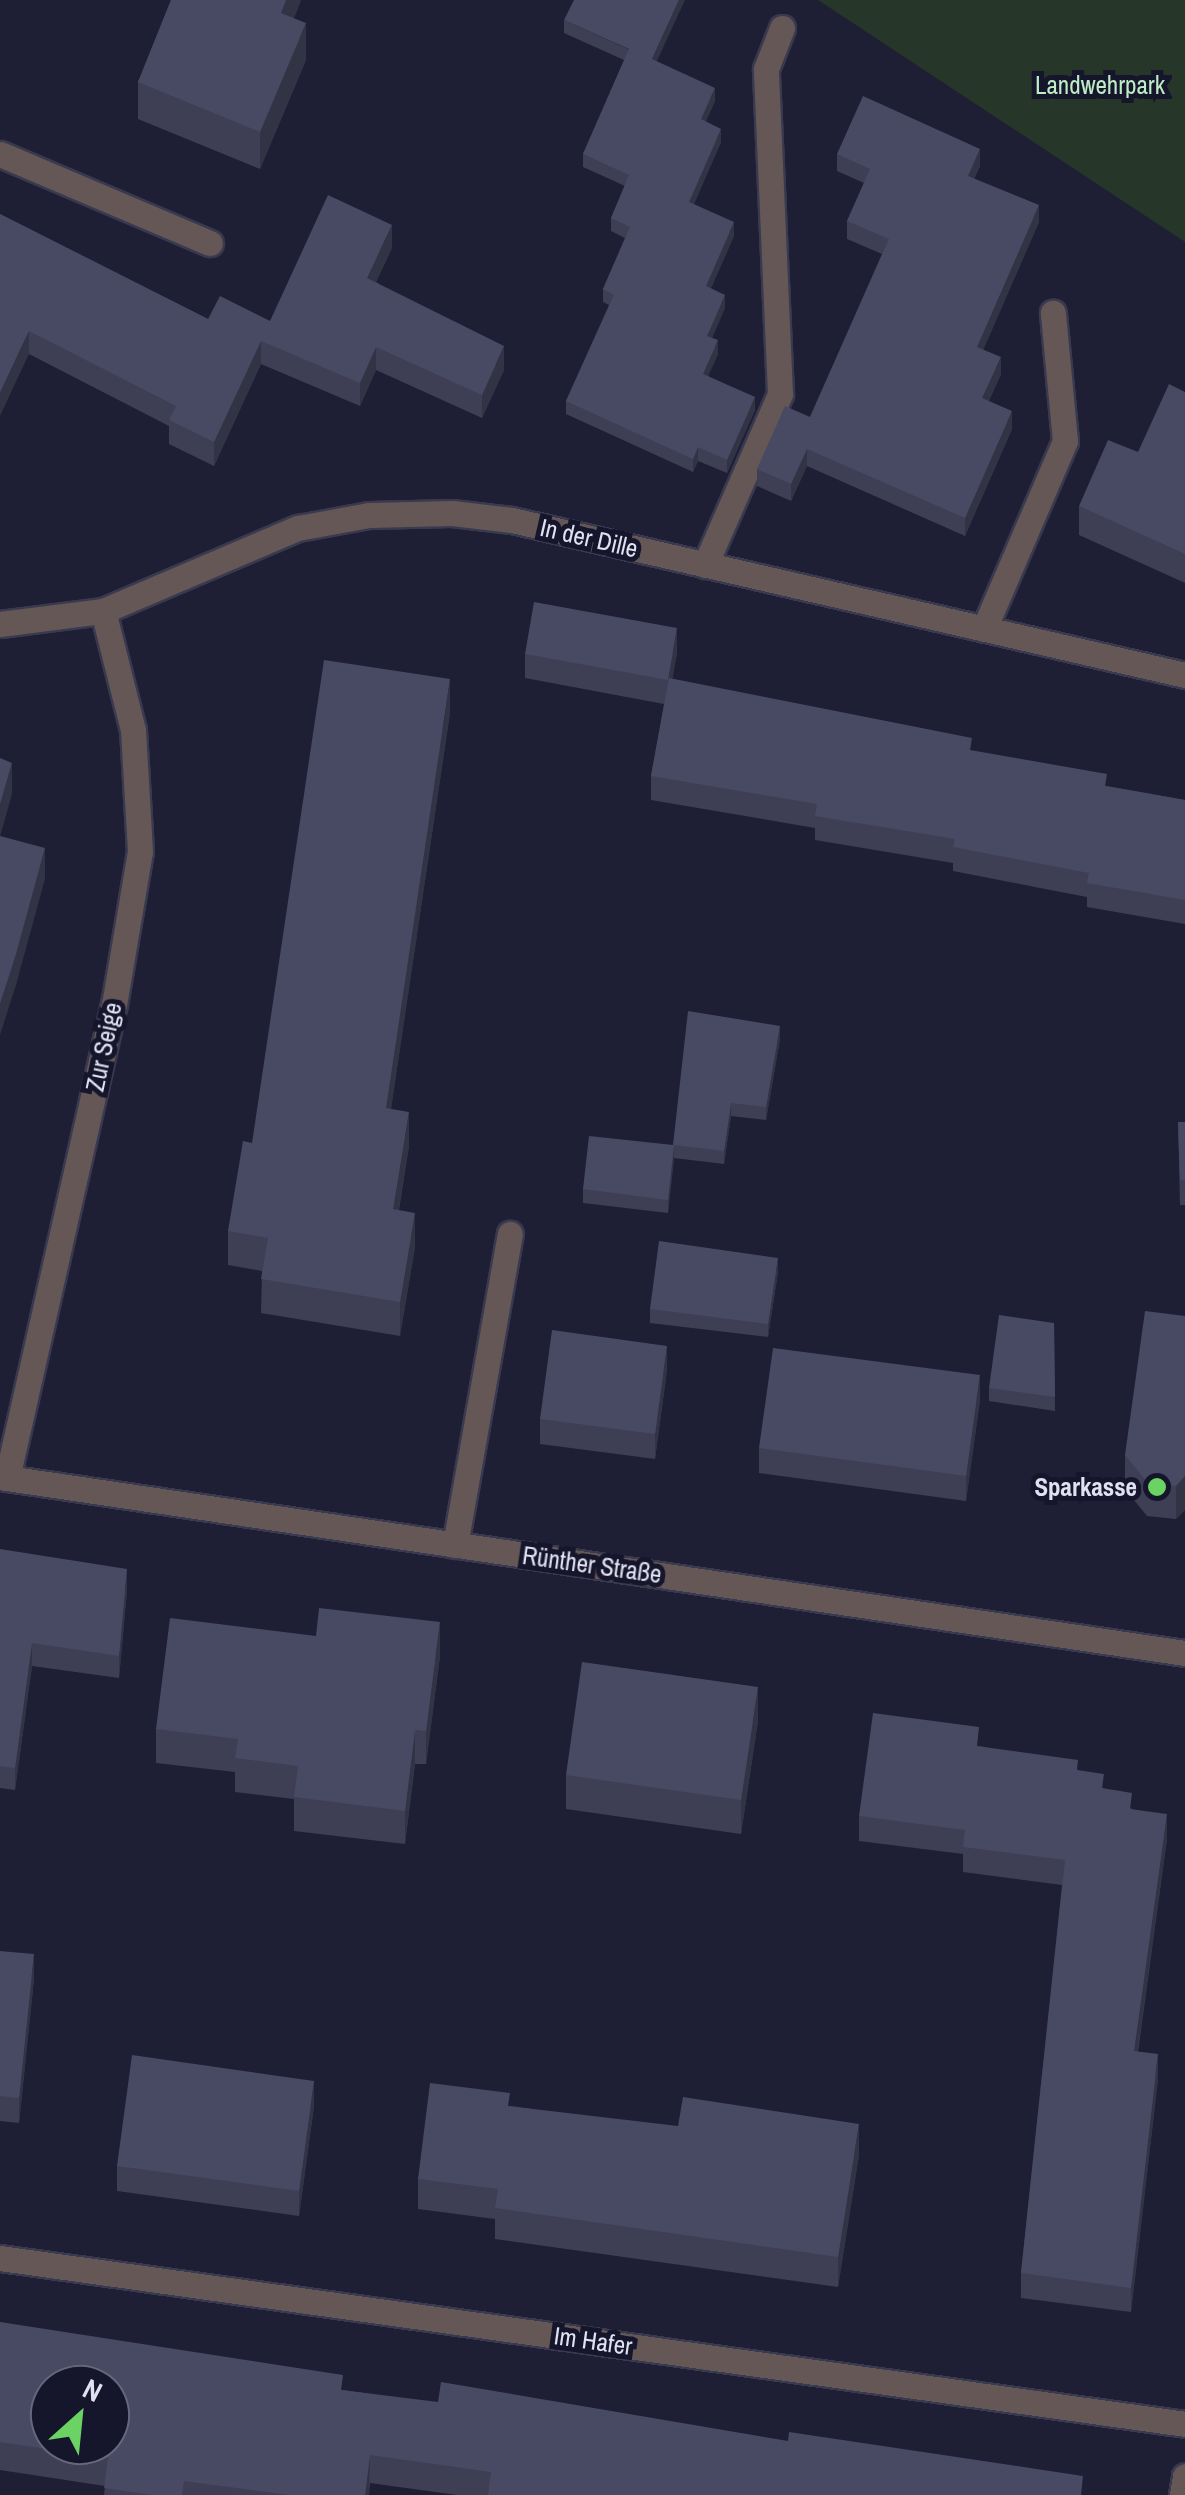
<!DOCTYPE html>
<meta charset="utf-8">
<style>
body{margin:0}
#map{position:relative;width:1185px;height:2495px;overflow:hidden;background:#1e1e35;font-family:"Archivo Narrow",sans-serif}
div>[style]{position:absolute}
.green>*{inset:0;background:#263629}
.roads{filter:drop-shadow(2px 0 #39394f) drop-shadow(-2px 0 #39394f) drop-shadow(0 2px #39394f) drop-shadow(0 -2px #39394f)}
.lane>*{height:25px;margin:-12.5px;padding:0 12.5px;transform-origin:12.5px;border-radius:12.5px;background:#655755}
.street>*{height:25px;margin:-12.5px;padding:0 12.5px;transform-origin:12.5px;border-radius:12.5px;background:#655755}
.wall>*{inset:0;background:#3e3f55}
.shaded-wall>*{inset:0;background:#323345}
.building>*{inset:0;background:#484963}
.dots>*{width:28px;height:28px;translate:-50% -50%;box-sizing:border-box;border:5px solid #15152b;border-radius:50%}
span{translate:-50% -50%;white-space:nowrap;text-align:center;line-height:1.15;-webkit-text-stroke:10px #15152b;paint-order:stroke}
.park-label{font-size:25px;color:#bdecc5}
.street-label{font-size:25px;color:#e0e2f1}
.poi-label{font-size:25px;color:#e0e2f1;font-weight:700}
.right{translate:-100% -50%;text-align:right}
.north{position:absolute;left:30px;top:2365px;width:100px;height:100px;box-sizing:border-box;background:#15152b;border:2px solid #66677a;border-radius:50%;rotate:27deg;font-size:28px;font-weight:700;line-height:40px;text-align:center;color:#e0e2f1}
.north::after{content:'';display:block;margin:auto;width:35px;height:45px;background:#6ad363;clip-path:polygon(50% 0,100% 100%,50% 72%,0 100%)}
</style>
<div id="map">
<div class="green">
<i style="clip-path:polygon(818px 0,1185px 0,1185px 242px)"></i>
</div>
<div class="roads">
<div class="lane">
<i style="left:0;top:154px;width:228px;rotate:23deg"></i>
<i style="left:705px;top:565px;width:187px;rotate:-66.3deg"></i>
<i style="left:780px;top:394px;width:325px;rotate:-92.5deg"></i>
<i style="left:766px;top:69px;width:44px;rotate:-68.7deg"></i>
<i style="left:984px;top:629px;width:205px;rotate:-66.7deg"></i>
<i style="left:1065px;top:441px;width:129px;rotate:-95.4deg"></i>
<i style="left:455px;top:1545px;width:316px;rotate:-80deg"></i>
</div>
<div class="street">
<i style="left:0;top:624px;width:104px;rotate:-7.2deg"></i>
<i style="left:103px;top:611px;width:212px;rotate:-23.1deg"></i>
<i style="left:298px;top:528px;width:72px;rotate:-10.4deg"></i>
<i style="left:369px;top:515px;width:83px;rotate:-1.4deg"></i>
<i style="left:452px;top:513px;width:60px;rotate:6.7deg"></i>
<i style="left:512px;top:520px;width:691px;rotate:12.97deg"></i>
<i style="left:0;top:1477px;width:1198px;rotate:8.45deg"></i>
<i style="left:7px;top:1478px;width:485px;rotate:-77.3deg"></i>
<i style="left:114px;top:1005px;width:156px;rotate:-80.4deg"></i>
<i style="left:140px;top:851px;width:121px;rotate:-93.3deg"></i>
<i style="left:133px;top:730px;width:123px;rotate:-104.1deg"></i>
<i style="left:0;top:2258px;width:1197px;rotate:7.97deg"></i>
<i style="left:1182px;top:2495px;width:19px;rotate:-81deg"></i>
</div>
</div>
<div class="wall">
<i style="clip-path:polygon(171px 0,301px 0,294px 18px,306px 60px,260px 169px,138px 119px,138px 82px)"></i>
<i style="clip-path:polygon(564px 20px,657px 62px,715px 101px,706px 121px,721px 142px,694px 204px,734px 236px,711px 288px,725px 308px,712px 338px,718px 354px,708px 376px,755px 410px,727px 473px,698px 461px,693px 472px,566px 414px,566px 401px,609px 305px,603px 302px,603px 289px,625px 238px,611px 231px,611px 218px,625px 186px,583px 167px,583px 154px,624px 60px,564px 33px)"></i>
<i style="clip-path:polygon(837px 154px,980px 166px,974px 179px,1039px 222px,983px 350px,1001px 374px,989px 401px,1012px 429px,965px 536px,807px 466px,791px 501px,757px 486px,757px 469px,810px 417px,882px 254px,847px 239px,847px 221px,864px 183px,837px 171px)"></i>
<i style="clip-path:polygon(0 214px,208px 319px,270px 321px,392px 248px,376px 282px,504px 370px,482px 418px,376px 370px,360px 406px,261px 364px,214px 466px,169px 444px,169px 426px,29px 354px)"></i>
<i style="clip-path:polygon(1185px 392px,1185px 583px,1079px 535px,1079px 506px,1138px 452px)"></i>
<i style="clip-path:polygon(677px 653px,672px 679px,972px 751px,1107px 786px,1185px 800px,1185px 924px,1087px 907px,1087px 897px,953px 871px,953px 863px,815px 840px,815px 828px,651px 800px,651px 776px,664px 704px,525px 678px,525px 654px)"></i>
<i style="clip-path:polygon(450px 713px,391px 1109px,409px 1146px,399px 1210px,415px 1247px,400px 1336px,261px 1313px,262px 1271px,228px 1265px,228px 1231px,252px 1143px)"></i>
<i style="clip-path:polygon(780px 1039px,766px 1120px,731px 1116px,724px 1164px,674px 1158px,668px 1213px,583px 1203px,583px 1189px,673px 1145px)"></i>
<i style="clip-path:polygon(1178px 1122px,1185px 1122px,1185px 1205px,1180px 1205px)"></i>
<i style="clip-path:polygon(778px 1272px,768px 1337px,650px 1323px,650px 1309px)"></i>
<i style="clip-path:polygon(1185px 1316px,1185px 1510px,1176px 1519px,1147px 1516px,1125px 1489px,1125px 1455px)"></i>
<i style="clip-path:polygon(1054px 1323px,1055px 1411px,989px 1401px,989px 1388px)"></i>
<i style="clip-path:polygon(667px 1370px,655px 1459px,540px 1444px,540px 1419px)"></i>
<i style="clip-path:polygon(980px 1400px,966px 1501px,759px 1473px,759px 1448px)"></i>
<i style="clip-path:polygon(0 1549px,127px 1591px,119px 1678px,32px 1666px,15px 1790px,0 1788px)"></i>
<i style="clip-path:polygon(440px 1656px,426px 1764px,415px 1764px,405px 1844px,294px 1831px,294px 1799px,235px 1792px,235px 1772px,156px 1763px,156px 1729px)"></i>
<i style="clip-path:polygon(758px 1721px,741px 1834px,566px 1809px,566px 1775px)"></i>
<i style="clip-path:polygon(979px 1746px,1078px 1770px,1132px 1809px,1167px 1839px,1138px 2052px,1158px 2079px,1131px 2312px,1021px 2298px,1021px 2273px,1062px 1885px,963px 1872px,963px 1854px,859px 1841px,859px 1816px)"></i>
<i style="clip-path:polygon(0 1951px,34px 1979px,19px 2123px,0 2121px)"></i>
<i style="clip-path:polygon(314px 2106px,299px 2216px,117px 2191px,117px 2166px)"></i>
<i style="clip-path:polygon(510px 2106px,859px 2155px,838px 2287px,495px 2239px,495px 2219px,418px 2209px,418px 2179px)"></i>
<i style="clip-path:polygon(0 2322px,343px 2390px,1083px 2495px,457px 2495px,370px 2483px,369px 2495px,104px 2495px,105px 2486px,0 2470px)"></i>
</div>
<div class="shaded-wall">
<i style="clip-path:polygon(286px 0,301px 0,281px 50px,281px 13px)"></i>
<i style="clip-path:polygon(679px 0,685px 0,652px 72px,652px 59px)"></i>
<i style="clip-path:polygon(306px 23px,306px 60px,260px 169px,260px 132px)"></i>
<i style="clip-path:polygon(715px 88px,715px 101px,701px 132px,701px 119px)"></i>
<i style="clip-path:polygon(721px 129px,721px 142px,689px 215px,689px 202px)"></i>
<i style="clip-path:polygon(980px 149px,980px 166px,968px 194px,968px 176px)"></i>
<i style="clip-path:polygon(1039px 205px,1039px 222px,977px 364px,977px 347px)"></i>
<i style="clip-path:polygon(734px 222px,734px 236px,706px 299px,706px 286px)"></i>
<i style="clip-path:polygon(392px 225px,392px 248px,367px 301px,367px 278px)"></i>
<i style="clip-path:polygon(725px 295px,725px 308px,707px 349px,707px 336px)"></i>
<i style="clip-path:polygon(29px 331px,29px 354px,0 416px,0 393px)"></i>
<i style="clip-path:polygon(718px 340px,718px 354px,703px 387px,703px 374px)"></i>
<i style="clip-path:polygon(261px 341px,261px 364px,214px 466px,214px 442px)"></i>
<i style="clip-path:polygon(504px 346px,504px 370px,482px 418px,482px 395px)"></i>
<i style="clip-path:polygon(376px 347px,376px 370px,360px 406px,360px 383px)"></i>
<i style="clip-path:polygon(1001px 357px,1001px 374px,982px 416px,982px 398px)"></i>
<i style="clip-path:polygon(755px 397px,755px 410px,727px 473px,727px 460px)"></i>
<i style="clip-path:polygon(1012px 411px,1012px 429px,965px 536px,965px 518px)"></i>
<i style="clip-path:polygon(698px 447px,698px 461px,693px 472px,693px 459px)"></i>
<i style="clip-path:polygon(807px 449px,807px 466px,791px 501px,791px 484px)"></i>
<i style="clip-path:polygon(677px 628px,677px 653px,668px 705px,668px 680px)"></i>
<i style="clip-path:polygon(450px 679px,450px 713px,386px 1142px,386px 1108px)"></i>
<i style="clip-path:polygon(12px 763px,12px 794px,0 837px,0 805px)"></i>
<i style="clip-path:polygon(45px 848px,45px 879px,16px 985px,0 1035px,0 1004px)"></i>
<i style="clip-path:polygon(780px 1026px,780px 1039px,766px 1120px,766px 1107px)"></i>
<i style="clip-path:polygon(731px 1103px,731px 1116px,724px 1164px,724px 1151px)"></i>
<i style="clip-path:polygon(409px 1112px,409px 1146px,393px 1243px,393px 1209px)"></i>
<i style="clip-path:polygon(674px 1145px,674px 1158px,668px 1213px,668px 1200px)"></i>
<i style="clip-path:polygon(415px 1213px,415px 1247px,400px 1336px,400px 1302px)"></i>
<i style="clip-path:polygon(778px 1258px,778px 1272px,768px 1337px,768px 1324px)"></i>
<i style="clip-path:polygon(667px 1346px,667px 1370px,655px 1459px,655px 1434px)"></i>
<i style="clip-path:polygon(980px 1375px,980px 1400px,966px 1501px,966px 1476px)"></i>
<i style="clip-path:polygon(1185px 1476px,1185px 1510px,1176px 1519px,1176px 1486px)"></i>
<i style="clip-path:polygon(127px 1569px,127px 1591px,119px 1678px,119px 1656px)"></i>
<i style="clip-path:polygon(440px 1622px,440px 1656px,426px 1764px,426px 1731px)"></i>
<i style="clip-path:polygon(32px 1643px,32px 1666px,15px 1790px,15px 1768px)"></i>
<i style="clip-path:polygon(758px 1687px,758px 1721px,741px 1834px,741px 1800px)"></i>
<i style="clip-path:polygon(415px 1730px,415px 1764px,405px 1844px,405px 1811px)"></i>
<i style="clip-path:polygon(1167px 1814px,1167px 1839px,1134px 2076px,1134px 2051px)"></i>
<i style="clip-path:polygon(34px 1954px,34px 1979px,19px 2123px,19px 2098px)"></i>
<i style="clip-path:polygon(1158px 2054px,1158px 2079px,1131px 2312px,1131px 2288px)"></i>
<i style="clip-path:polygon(314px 2081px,314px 2106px,299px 2216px,299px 2191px)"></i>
<i style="clip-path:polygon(859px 2124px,859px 2155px,838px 2287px,838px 2257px)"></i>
<i style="clip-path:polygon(370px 2455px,369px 2495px,365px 2495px)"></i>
</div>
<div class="building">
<i style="clip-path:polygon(171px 0,286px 0,281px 13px,306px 23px,260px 132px,138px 82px)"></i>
<i style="clip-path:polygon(574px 0,679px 0,652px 59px,715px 88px,701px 119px,721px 129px,689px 202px,734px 222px,706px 286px,725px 295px,707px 336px,718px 340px,703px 374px,755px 397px,727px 460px,698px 447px,693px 459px,566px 401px,614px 295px,603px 289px,630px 227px,611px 218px,629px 175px,583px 154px,629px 49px,564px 20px)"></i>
<i style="clip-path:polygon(863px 96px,980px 149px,968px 176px,1039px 205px,977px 347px,1001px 357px,982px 398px,1012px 411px,965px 518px,807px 449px,791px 484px,757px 469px,785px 406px,810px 417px,889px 239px,847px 221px,870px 169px,837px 154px)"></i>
<i style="clip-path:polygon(328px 195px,392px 225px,367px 278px,504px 346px,482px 395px,376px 347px,360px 383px,261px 341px,214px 442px,169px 420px,176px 406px,29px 331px,0 393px,0 214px,208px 319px,220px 296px,270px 321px)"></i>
<i style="clip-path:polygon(1169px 384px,1185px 392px,1185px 554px,1079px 506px,1108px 440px,1138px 452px)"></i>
<i style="clip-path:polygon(534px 602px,677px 628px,668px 680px,525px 654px)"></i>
<i style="clip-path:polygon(324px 660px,450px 679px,386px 1108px,409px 1112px,393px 1209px,415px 1213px,400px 1302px,261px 1279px,268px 1238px,228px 1231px,243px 1141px,252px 1143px)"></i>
<i style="clip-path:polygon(669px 678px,972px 738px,970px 750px,1107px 774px,1105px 786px,1185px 800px,1185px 900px,1087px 883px,1089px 873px,953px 847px,955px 839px,815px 816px,817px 804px,651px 776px)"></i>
<i style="clip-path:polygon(0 758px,12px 763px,0 805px)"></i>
<i style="clip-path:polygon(0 836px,45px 848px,16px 954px,0 1004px)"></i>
<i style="clip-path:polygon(688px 1011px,780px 1026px,766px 1107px,731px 1103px,724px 1151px,674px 1145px,668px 1200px,583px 1189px,589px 1136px,673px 1145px)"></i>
<i style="clip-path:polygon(1178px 1122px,1185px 1122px,1185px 1180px,1180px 1180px)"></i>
<i style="clip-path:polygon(659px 1241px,778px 1258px,768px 1324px,650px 1309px)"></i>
<i style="clip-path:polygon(1145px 1311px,1185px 1316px,1185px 1476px,1176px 1486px,1147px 1482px,1125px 1455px)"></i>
<i style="clip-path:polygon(999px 1315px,1054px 1323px,1055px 1397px,989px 1388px)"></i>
<i style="clip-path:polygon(552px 1330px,667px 1346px,655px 1434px,540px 1419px)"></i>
<i style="clip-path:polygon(773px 1348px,980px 1375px,966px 1476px,759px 1448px)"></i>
<i style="clip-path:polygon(0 1549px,127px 1569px,119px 1656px,32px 1643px,15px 1768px,0 1766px)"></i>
<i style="clip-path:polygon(319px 1608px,440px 1622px,426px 1731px,415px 1730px,405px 1811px,294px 1797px,298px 1766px,235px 1758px,238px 1739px,156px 1729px,170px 1618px,316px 1636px)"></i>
<i style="clip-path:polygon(582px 1662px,758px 1687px,741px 1800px,566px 1775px)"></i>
<i style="clip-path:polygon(873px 1713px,979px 1727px,977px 1746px,1078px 1760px,1077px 1770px,1104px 1774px,1102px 1788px,1132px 1793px,1130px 1809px,1167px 1814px,1134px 2051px,1158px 2054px,1131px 2288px,1021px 2273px,1065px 1860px,963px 1847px,965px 1830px,859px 1816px)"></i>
<i style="clip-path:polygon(0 1951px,34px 1954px,19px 2098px,0 2096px)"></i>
<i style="clip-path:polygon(132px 2055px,314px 2081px,299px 2191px,117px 2166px)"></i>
<i style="clip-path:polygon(430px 2083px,510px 2093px,508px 2106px,678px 2126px,683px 2097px,859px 2124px,838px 2257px,495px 2208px,498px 2189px,418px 2179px)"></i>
<i style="clip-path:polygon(evenodd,0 2322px,343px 2375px,341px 2390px,438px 2402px,441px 2382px,788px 2441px,789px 2432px,1083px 2476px,1081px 2495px,488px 2495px,491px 2472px,370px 2455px,365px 2495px,289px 2495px,184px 2481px,182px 2495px,152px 2495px,104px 2488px,108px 2458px,0 2442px,0 2322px,50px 2385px,110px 2385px,110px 2445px,50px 2445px,50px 2385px)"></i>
</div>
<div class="dots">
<i style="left:1157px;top:1487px;background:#6ad363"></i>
</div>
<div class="park-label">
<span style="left:1100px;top:85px">Landwehrpark</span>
</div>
<div class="street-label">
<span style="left:589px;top:538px;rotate:13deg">In der Dille</span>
<span style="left:104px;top:1047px;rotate:-78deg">Zur Seige</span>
<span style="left:592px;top:1565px;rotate:8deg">Rünther Straße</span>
<span style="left:593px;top:2341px;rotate:8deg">Im Hafer</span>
</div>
<div class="poi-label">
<span class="right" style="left:1137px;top:1487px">Sparkasse</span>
</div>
<div class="north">N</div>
</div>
